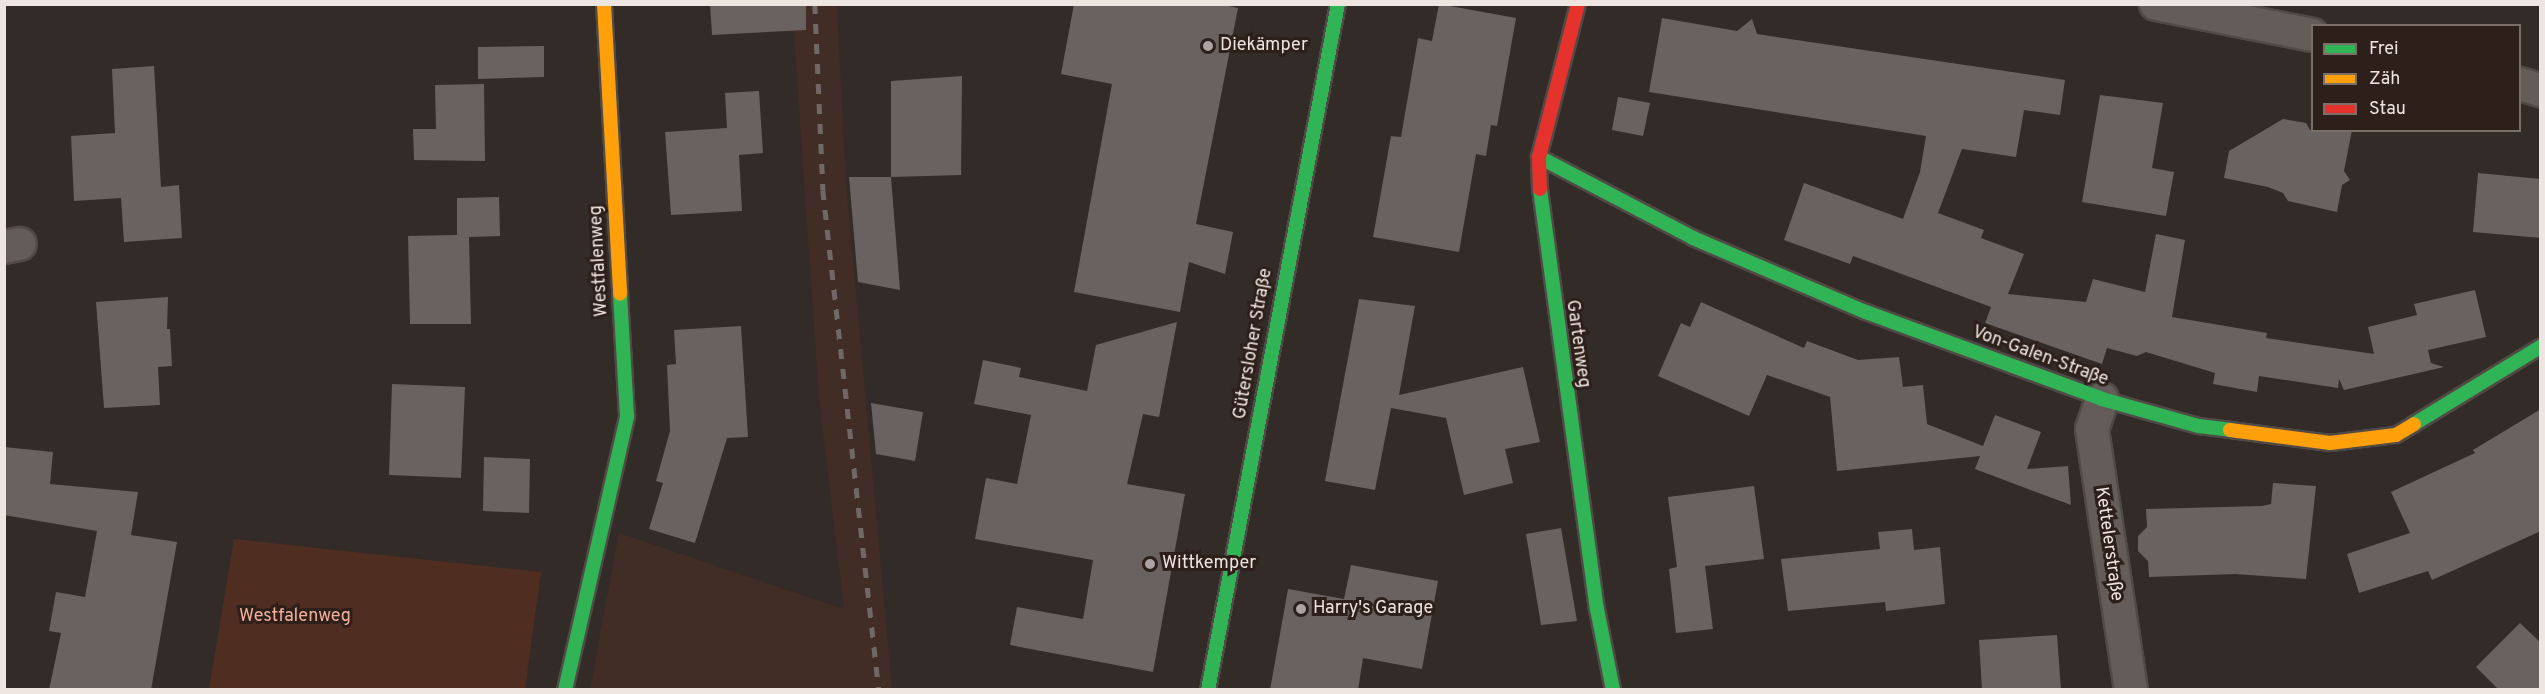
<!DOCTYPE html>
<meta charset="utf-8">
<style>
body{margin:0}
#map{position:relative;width:2545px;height:694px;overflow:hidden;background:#332b28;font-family:Overpass,sans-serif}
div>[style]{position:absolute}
.built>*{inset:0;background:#412d26}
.green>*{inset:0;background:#502d21}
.building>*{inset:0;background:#696260}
.roads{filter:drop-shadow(2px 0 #504a47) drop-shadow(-2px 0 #504a47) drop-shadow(0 2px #504a47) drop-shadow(0 -2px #504a47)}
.street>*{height:32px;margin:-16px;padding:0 16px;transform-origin:16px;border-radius:16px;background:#635c59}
.fast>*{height:14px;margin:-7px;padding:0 7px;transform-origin:7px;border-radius:7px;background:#30b455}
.slow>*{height:14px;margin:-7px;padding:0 7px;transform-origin:7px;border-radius:7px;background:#ff9f0a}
.jam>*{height:14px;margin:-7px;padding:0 7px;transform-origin:7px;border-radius:7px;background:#e5322d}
.rail>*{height:4.5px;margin-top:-2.25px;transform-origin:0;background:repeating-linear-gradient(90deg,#6f6866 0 10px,transparent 0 20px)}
.dots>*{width:16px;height:16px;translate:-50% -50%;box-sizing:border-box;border:3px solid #2d1f1a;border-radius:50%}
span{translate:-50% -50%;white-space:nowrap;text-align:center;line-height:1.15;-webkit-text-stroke:6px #2d1f1a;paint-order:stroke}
.poi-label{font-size:18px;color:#eee4e0}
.left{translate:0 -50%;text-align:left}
.street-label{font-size:18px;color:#eee4e0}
.park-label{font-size:18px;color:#f5b09a}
.frame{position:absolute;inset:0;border:6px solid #eee4e0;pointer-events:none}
.legend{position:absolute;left:2311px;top:24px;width:210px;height:108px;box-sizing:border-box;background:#2d1f1a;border:2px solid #7a6e69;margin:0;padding:8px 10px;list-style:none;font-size:18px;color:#eee4e0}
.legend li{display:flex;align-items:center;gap:12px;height:30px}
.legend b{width:30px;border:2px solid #7a6e69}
</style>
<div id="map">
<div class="built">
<i style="clip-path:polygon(792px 5px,837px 5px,846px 184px,892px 689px,590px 690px,619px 533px,844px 609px,819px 398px)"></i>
</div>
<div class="green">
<i style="clip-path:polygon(234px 539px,541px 572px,525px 689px,209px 689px)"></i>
</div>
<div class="building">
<i style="clip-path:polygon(710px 4px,806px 4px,806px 30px,712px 35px)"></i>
<i style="clip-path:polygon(1074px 4px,1219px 4px,1238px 8px,1196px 224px,1233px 232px,1225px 274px,1189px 262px,1180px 312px,1074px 292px,1112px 84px,1061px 74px)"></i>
<i style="clip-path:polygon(1439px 4px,1516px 18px,1497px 126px,1491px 125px,1486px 156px,1476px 154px,1459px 252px,1373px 237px,1391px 136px,1401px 137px,1418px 38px,1432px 41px)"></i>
<i style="clip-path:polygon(1662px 18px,1737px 31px,1752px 19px,1757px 34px,2065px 80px,2060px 115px,2024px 110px,2016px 157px,1962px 149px,1938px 213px,1984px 230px,1981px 238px,2024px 254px,2008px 294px,2086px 302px,2093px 279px,2145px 292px,2156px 234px,2185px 240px,2172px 317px,2267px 333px,2266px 338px,2374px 354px,2368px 327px,2417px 315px,2414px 304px,2475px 290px,2486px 337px,2428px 350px,2431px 363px,2444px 367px,2344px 390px,2339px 379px,2338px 388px,2259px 376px,2257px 392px,2213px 384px,2215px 373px,2146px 352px,2137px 356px,2107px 348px,2102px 364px,1985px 323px,1991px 307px,1853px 256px,1850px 264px,1784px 240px,1804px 183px,1903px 219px,1920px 172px,1926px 136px,1649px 92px)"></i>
<i style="clip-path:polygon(544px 46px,544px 77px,478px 79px,478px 47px)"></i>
<i style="clip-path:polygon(154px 66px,161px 187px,179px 185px,182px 238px,124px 242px,121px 198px,74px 201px,71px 136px,115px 133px,112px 69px)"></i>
<i style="clip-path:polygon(962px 76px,961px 175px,891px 177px,891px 81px)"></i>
<i style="clip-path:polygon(484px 84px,485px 161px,414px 160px,413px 129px,436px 129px,435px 85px)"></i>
<i style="clip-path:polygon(759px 91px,763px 153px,739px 155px,742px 211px,671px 215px,665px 132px,727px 128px,725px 93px)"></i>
<i style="clip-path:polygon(2100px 95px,2163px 103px,2152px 168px,2174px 172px,2166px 216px,2082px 202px)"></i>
<i style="clip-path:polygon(1618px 97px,1650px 103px,1643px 136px,1612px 130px)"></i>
<i style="clip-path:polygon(2283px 119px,2306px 123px,2310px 130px,2352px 130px,2344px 171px,2350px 180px,2342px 185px,2337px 212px,2288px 201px,2283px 193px,2268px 187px,2224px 178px,2229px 151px)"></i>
<i style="clip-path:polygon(2478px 173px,2541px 179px,2541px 238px,2473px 232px)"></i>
<i style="clip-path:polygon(849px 177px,891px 177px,900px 290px,858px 282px)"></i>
<i style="clip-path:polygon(499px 197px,500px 236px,469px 237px,471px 324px,410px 324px,408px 236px,457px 235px,457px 198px)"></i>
<i style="clip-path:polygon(168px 297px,167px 329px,170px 329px,172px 366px,158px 367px,160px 405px,104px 408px,96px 302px)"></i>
<i style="clip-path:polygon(1359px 299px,1415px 306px,1399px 395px,1523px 367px,1540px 442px,1505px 449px,1513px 483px,1464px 495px,1446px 418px,1391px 408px,1375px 490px,1325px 481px)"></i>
<i style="clip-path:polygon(1701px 302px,1804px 348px,1807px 341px,1858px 360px,1899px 357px,1903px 387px,1923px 385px,1927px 424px,1983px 446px,1995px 415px,2041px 432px,2027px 469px,2068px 466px,2071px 505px,1975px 469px,1980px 456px,1837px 471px,1830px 397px,1767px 375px,1749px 416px,1658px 376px,1681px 323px,1690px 327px)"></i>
<i style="clip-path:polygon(1177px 322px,1159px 417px,1143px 414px,1127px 484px,1185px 494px,1153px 672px,1010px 645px,1017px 607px,1083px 619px,1093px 560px,975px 539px,986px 478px,1017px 484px,1031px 415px,974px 404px,983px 360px,1021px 368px,1019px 377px,1087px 391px,1096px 345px)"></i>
<i style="clip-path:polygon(741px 326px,748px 437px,727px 438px,695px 543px,649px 529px,663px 483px,656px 481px,670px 431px,667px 365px,676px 364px,674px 330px)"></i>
<i style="clip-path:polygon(392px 384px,465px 387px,461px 478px,389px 475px)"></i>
<i style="clip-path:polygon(871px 403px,923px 412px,915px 461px,876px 454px)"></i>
<i style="clip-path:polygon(2541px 409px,2541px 531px,2432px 580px,2428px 571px,2359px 593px,2347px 554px,2410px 533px,2391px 492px,2475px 453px,2473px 450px)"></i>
<i style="clip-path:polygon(4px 447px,53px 452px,50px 484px,138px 492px,131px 535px,177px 542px,151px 690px,49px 690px,61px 633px,49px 631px,56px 592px,85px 597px,97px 531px,4px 515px)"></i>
<i style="clip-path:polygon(484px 457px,530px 459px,529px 513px,483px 511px)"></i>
<i style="clip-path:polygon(2273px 483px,2316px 486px,2306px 579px,2235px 574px,2149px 577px,2148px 561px,2138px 551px,2138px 536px,2147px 527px,2146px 509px,2262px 506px,2271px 504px)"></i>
<i style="clip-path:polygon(1754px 486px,1764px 559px,1705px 566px,1713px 629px,1676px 633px,1669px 569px,1677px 567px,1668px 497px)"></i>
<i style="clip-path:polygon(1561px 528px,1577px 621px,1541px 625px,1526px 534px)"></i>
<i style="clip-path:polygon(1912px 529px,1914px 550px,1940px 547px,1945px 604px,1886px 611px,1885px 602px,1788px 611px,1781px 559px,1880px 549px,1878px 532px)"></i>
<i style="clip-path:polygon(1351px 565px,1438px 581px,1422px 669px,1363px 658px,1358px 690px,1270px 690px,1288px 589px,1344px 599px)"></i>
<i style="clip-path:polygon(2520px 623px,2541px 643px,2541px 690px,2499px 690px,2476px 667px)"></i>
<i style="clip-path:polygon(2057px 635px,2061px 690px,1982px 690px,1979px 640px)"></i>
</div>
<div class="roads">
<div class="street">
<i style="left:2156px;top:4px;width:159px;rotate:11.2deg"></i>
<i style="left:2520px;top:84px;width:21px;rotate:17deg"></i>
<i style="left:4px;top:247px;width:16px;rotate:-11deg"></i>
<i style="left:2102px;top:399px;width:32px;rotate:108deg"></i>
<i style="left:2092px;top:429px;width:264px;rotate:81.5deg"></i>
</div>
<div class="fast">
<i style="left:1539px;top:157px;width:174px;rotate:27.7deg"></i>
<i style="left:1693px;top:238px;width:188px;rotate:23.2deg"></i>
<i style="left:1866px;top:312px;width:252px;rotate:20.2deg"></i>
<i style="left:2102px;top:399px;width:101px;rotate:15.6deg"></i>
<i style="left:2199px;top:426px;width:31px;rotate:7deg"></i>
<i style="left:1540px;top:189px;width:424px;rotate:82.3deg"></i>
<i style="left:1597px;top:609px;width:83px;rotate:78.8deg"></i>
<i style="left:2414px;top:424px;width:148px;rotate:-31.4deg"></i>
<i style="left:565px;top:690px;width:281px;rotate:-77.2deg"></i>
<i style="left:627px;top:416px;width:122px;rotate:-93.3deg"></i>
<i style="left:1208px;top:690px;width:698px;rotate:-79.27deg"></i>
</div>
<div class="slow">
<i style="left:604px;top:4px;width:290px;rotate:86.8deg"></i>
<i style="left:2230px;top:430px;width:101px;rotate:7.4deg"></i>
<i style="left:2330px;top:443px;width:66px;rotate:-6.9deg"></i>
<i style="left:2396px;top:435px;width:21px;rotate:-31deg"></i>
</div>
<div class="jam">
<i style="left:1540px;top:189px;width:32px;rotate:-92deg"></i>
<i style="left:1539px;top:157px;width:158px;rotate:-75.7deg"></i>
</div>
</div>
<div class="rail">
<i style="left:815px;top:4px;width:186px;rotate:87.5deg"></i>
<i style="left:823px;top:190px;width:503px;rotate:83.61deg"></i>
</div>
<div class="dots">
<i style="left:1208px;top:46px;background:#ada3a0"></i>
<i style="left:1150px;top:564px;background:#ada3a0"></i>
<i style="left:1301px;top:609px;background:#ada3a0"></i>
</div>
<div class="poi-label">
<span class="left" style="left:1220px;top:46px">Diekämper</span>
<span class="left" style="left:1162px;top:564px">Wittkemper</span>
<span class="left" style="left:1313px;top:609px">Harry's Garage</span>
</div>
<div class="street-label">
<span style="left:600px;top:261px;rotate:-93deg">Westfalenweg</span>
<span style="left:1254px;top:344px;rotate:-80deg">Gütersloher Straße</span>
<span style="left:1577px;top:344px;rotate:82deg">Gartenweg</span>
<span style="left:2040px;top:357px;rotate:20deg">Von-Galen-Straße</span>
<span style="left:2108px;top:544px;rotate:82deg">Kettelerstraße</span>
</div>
<div class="park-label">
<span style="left:295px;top:617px">Westfalenweg</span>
</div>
<div class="frame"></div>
<ul class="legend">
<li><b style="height:8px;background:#30b455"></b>Frei</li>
<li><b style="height:8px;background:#ff9f0a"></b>Zäh</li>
<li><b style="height:8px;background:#e5322d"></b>Stau</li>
</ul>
</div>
